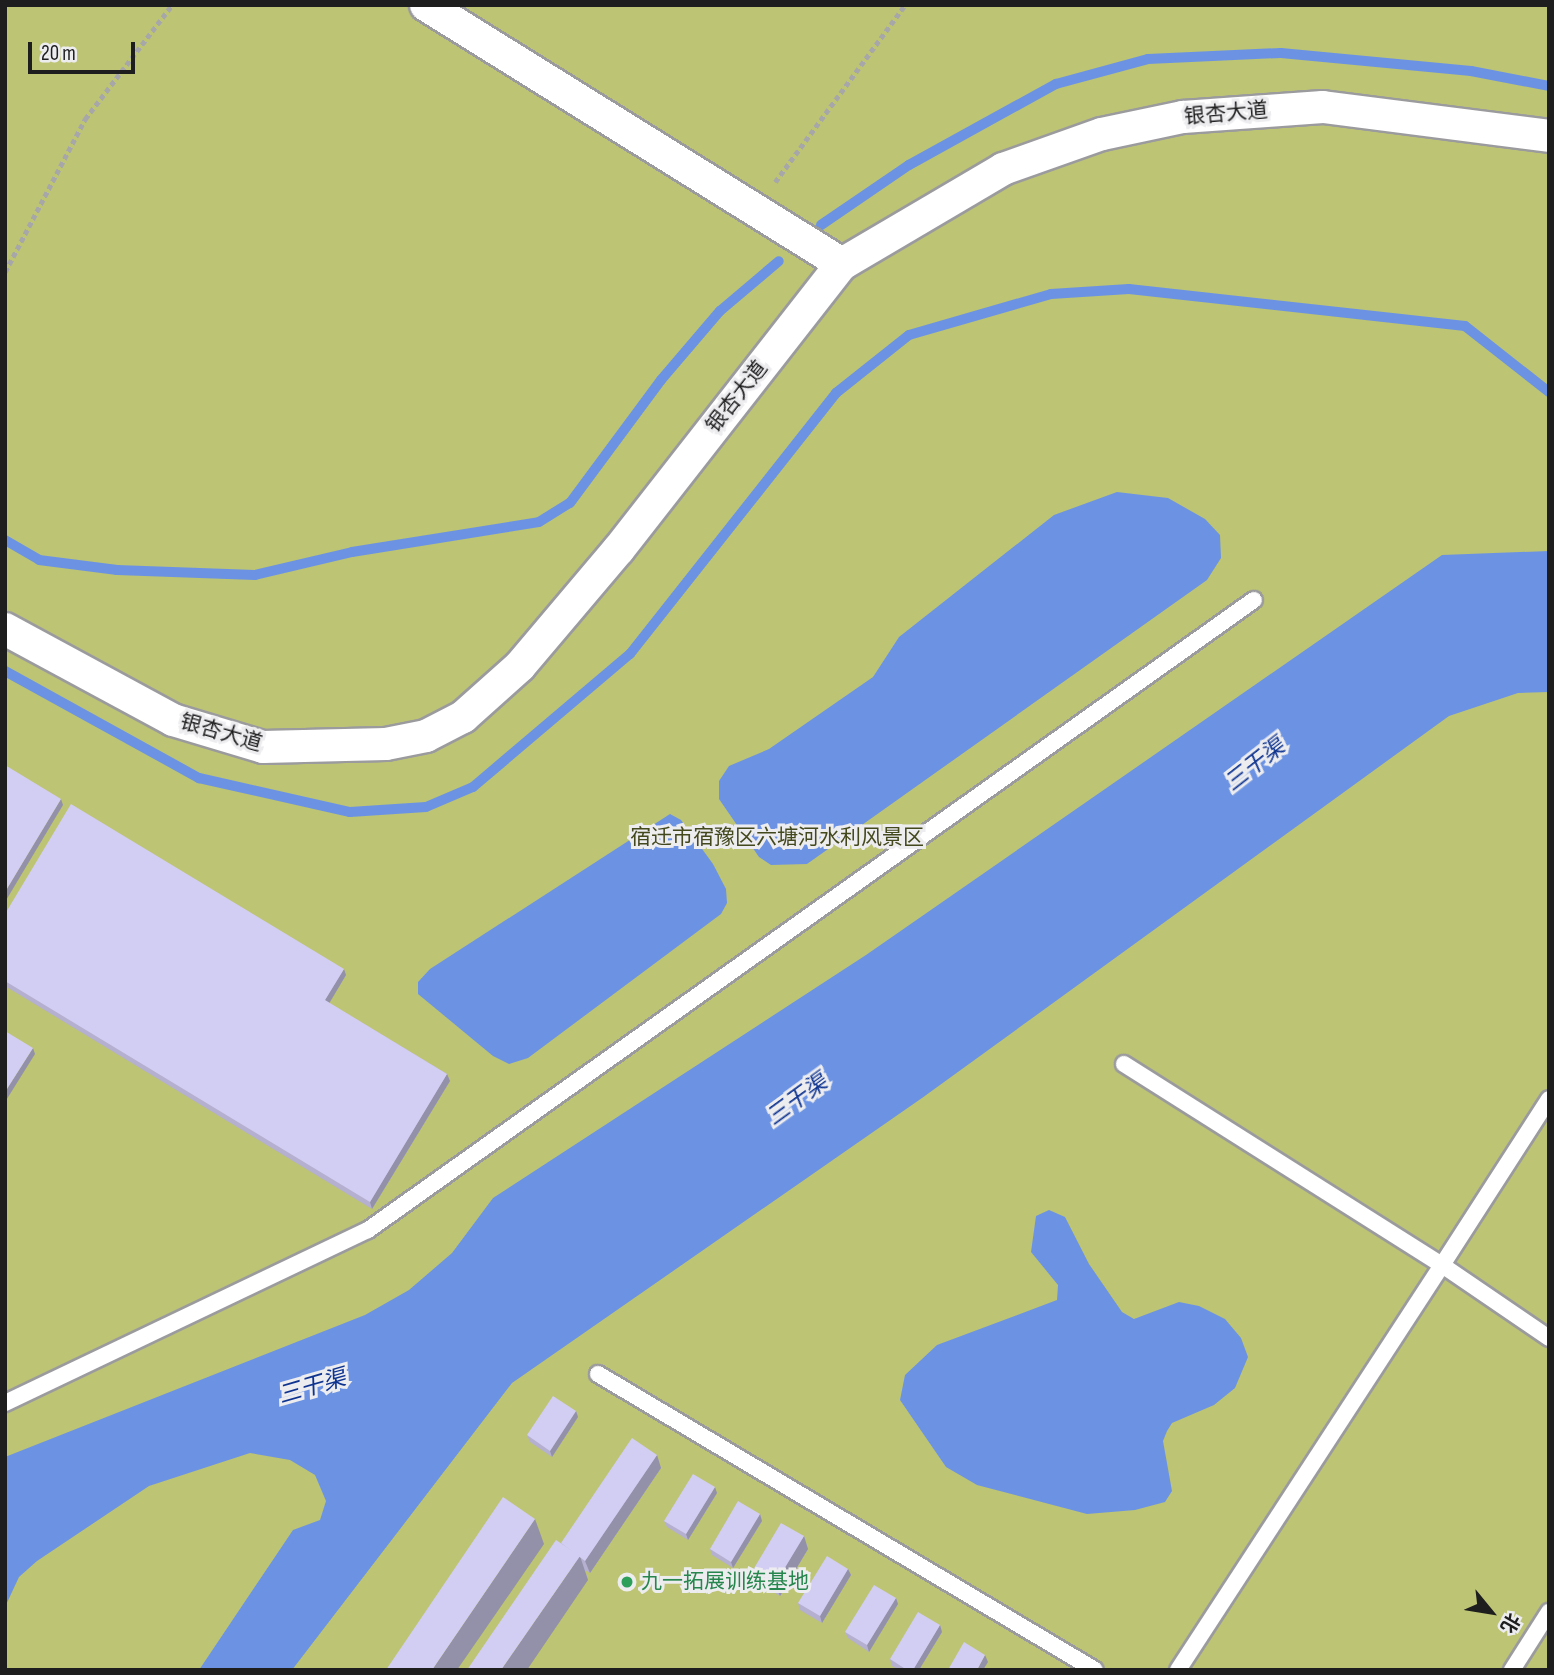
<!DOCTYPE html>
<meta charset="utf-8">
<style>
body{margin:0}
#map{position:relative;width:1554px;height:1675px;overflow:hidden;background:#ededf0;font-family:"Sofia Sans Condensed","Noto Sans SC",sans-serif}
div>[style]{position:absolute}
.green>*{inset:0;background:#bdc474}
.water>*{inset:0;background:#6c93e3}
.stream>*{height:10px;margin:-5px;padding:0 5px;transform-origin:5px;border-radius:5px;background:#6c93e3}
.path>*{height:4.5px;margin-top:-2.25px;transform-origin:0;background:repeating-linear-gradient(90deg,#a7a7a9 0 5px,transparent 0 8.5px)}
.roads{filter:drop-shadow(2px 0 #9b9b9e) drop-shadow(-2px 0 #9b9b9e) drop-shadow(0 2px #9b9b9e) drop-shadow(0 -2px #9b9b9e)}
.lane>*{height:16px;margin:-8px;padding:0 8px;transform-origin:8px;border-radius:8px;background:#fff}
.street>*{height:32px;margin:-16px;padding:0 16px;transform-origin:16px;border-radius:16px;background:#fff}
.wall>*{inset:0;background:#b5b0d0}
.shaded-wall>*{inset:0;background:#9390a9}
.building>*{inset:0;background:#d2cdf2}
.dots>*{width:19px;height:19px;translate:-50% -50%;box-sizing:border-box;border:4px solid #ededf0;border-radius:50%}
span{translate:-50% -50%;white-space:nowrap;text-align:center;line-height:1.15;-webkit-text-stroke:6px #ededf0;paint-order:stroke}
.street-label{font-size:21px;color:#1e1e1f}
.park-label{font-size:21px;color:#44481d}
.leisure-label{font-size:21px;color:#27864d}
.left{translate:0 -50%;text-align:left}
.water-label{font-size:23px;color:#0f3490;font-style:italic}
.frame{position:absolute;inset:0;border:7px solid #1e1e1f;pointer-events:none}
.north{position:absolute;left:1456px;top:1577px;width:70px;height:70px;-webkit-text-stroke:5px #ededf0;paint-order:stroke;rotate:120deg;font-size:19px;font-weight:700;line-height:28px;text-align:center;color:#1e1e1f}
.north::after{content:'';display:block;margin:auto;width:24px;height:32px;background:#1e1e1f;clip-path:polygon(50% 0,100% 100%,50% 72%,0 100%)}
.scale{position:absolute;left:28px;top:42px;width:107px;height:32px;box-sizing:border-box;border:4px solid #1e1e1f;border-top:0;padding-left:9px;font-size:21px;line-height:24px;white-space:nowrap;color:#1e1e1f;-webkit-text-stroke:5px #ededf0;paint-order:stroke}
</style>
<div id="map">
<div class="green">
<i style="clip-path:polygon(5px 5px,1549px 5px,1549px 1670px,5px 1670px)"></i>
</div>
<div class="water">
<i style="clip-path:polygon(1117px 492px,1168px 498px,1205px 519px,1220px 535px,1221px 558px,1207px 580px,807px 864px,771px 865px,759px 857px,719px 799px,719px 781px,729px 766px,769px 749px,873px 677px,899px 637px,1054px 515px)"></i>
<i style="clip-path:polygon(1549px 551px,1549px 692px,1518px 693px,1449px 716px,922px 1098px,512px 1383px,292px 1670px,199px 1670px,293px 1530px,320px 1520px,326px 1501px,315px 1475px,290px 1460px,250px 1453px,149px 1486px,37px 1561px,19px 1577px,5px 1607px,5px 1457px,365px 1315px,409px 1290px,452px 1253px,493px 1198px,866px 955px,1442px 555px)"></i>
<i style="clip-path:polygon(670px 814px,681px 820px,713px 864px,726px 889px,727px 903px,721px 914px,528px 1058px,509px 1064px,493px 1056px,418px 994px,418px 982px,430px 969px)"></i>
<i style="clip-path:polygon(1049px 1210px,1065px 1217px,1089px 1264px,1122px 1312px,1134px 1319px,1179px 1302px,1199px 1306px,1225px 1319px,1241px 1338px,1248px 1357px,1235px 1388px,1214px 1405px,1172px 1423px,1167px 1431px,1163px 1441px,1172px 1491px,1165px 1502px,1135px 1510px,1087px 1514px,977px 1485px,946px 1467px,900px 1400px,905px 1375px,937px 1345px,1057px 1300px,1058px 1285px,1031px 1252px,1036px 1216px)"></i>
</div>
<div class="stream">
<i style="left:821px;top:225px;width:107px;rotate:-34.3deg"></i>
<i style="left:909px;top:165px;width:168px;rotate:-28.9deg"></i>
<i style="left:1056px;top:84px;width:95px;rotate:-15.2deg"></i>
<i style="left:1148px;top:59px;width:133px;rotate:-2.6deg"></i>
<i style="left:1281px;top:53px;width:191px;rotate:5.4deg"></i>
<i style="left:1471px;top:71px;width:79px;rotate:10.9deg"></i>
<i style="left:5px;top:540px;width:39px;rotate:30deg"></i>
<i style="left:39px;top:560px;width:79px;rotate:7.3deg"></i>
<i style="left:117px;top:570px;width:138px;rotate:2.1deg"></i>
<i style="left:255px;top:575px;width:100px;rotate:-13.3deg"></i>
<i style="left:352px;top:552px;width:189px;rotate:-9.1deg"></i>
<i style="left:539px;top:522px;width:36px;rotate:-32deg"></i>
<i style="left:570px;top:503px;width:153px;rotate:-53.5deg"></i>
<i style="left:661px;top:380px;width:91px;rotate:-49.5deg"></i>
<i style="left:720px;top:311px;width:77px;rotate:-40.3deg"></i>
<i style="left:5px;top:671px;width:222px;rotate:28.9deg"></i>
<i style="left:199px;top:778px;width:155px;rotate:12.7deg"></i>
<i style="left:350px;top:812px;width:76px;rotate:-3.8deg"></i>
<i style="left:426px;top:807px;width:51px;rotate:-23.1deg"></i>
<i style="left:473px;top:787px;width:206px;rotate:-40.3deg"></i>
<i style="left:630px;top:654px;width:333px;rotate:-51.7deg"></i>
<i style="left:836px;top:393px;width:93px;rotate:-38.5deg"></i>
<i style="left:909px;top:335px;width:148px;rotate:-16.1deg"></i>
<i style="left:1051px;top:294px;width:78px;rotate:-3.7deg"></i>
<i style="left:1129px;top:289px;width:338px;rotate:6.3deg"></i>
<i style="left:1465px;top:326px;width:107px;rotate:38.2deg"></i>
</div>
<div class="path">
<i style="left:775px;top:182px;width:220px;rotate:-53.7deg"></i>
<i style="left:5px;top:272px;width:173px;rotate:-62.4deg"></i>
<i style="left:85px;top:119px;width:143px;rotate:-52.7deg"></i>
</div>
<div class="roads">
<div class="lane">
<i style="left:1124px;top:1064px;width:376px;rotate:32.3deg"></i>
<i style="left:1442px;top:1265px;width:483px;rotate:123.1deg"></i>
<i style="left:1549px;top:1099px;width:197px;rotate:122.8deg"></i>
<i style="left:1442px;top:1265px;width:130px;rotate:34.3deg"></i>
<i style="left:598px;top:1374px;width:578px;rotate:30.78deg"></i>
<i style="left:5px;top:1403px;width:402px;rotate:-25.5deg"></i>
<i style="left:368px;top:1230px;width:1087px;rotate:-35.42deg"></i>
<i style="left:1512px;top:1670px;width:69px;rotate:-57.5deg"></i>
</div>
<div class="street">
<i style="left:426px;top:5px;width:490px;rotate:31.9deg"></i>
<i style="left:5px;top:629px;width:191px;rotate:28.4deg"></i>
<i style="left:173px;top:720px;width:94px;rotate:16.7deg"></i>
<i style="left:263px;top:747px;width:123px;rotate:-1.4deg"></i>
<i style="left:386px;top:744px;width:41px;rotate:-11.3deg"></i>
<i style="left:426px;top:736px;width:42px;rotate:-27.2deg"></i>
<i style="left:463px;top:717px;width:76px;rotate:-41.8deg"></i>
<i style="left:520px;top:666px;width:153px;rotate:-49.8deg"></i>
<i style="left:619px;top:549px;width:362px;rotate:-52deg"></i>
<i style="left:842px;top:264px;width:187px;rotate:-30.5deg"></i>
<i style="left:1003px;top:169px;width:105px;rotate:-19.5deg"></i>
<i style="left:1102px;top:134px;width:83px;rotate:-11.9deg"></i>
<i style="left:1183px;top:117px;width:140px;rotate:-4.1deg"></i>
<i style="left:1323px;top:107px;width:228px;rotate:7.3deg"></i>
</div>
</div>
<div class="wall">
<i style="clip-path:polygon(5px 914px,346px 975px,329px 1003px,447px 1074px,450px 1081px,372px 1209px,5px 986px)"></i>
<i style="clip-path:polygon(576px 1411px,578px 1417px,552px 1457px,530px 1442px,527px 1435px)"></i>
<i style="clip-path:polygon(657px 1455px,661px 1468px,590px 1573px,585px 1570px,588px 1580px,561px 1543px)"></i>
<i style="clip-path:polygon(717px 1493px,688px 1540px,667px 1527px,664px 1521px)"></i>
<i style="clip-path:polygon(760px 1514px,762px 1521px,733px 1568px,712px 1555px,710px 1549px)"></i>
<i style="clip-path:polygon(804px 1536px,808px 1549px,780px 1596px,758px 1583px,753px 1570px)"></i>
<i style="clip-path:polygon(848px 1569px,851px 1575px,822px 1623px,800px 1610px,798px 1603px)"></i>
<i style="clip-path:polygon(896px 1598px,898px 1604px,869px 1652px,848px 1638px,845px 1632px)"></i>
<i style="clip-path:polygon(940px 1625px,942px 1632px,919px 1670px,899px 1670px,892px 1666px,890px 1659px)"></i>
</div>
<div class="shaded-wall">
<i style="clip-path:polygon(61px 799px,63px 805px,5px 902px,5px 892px)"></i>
<i style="clip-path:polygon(344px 969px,346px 975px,327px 1007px,325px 1000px)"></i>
<i style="clip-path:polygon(33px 1048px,35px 1054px,5px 1102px,5px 1092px)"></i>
<i style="clip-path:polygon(447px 1074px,450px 1081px,372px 1209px,370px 1202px)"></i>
<i style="clip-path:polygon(576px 1411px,578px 1417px,552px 1457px,550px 1451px)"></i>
<i style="clip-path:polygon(657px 1455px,661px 1468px,590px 1573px,585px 1561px)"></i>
<i style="clip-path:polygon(715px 1487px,717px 1493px,688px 1540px,686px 1534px)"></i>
<i style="clip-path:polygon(760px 1514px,762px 1521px,733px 1568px,731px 1562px)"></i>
<i style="clip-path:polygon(535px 1519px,544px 1544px,457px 1670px,432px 1670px)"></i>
<i style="clip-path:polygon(804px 1536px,808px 1549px,780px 1596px,775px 1584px)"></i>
<i style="clip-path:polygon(580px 1556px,588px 1580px,527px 1670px,501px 1670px)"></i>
<i style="clip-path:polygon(848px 1569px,851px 1575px,822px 1623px,820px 1616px)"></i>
<i style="clip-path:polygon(896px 1598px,898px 1604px,869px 1652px,867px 1645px)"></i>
<i style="clip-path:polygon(940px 1625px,942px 1632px,919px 1670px,913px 1670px)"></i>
<i style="clip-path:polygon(985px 1655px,988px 1662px,983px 1670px,977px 1670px)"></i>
</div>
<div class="building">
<i style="clip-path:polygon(5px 765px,61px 799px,5px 892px)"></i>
<i style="clip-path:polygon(71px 804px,344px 969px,325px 1000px,447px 1074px,370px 1202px,5px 981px,5px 914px)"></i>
<i style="clip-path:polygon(5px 1031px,33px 1048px,5px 1092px)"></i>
<i style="clip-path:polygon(553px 1396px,576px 1411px,550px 1451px,527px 1435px)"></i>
<i style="clip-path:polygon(632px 1438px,657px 1455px,585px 1561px,561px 1543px)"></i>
<i style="clip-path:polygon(693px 1474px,715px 1487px,686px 1534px,664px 1521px)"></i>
<i style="clip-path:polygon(503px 1497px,535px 1519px,432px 1670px,386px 1670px)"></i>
<i style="clip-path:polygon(738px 1501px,760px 1514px,731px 1562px,710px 1549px)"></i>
<i style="clip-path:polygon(781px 1523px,804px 1536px,775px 1584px,753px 1570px)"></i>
<i style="clip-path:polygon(556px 1540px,580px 1556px,501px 1670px,467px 1670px)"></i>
<i style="clip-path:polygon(827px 1556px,848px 1569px,820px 1616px,798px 1603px)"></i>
<i style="clip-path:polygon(874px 1585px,896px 1598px,867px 1645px,845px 1632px)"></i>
<i style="clip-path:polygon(918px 1612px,940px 1625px,913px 1670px,907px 1670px,890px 1659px)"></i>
<i style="clip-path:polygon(964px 1642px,985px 1655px,977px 1670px,948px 1670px)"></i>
</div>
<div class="dots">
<i style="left:627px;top:1582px;background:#2e9e5b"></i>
</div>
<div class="street-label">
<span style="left:1226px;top:114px;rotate:-5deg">银杏大道</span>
<span style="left:737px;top:397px;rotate:-52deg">银杏大道</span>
<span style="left:221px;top:733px;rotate:16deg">银杏大道</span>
</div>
<div class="park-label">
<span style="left:777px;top:838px">宿迁市宿豫区六塘河水利风景区</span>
</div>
<div class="leisure-label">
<span class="left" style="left:641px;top:1582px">九一拓展训练基地</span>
</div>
<div class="water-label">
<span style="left:1255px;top:765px;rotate:-38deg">三干渠</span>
<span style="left:797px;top:1100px;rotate:-36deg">三干渠</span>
<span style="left:312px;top:1387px;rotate:-16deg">三干渠</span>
</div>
<div class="frame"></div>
<div class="north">北</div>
<div class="scale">20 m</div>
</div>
